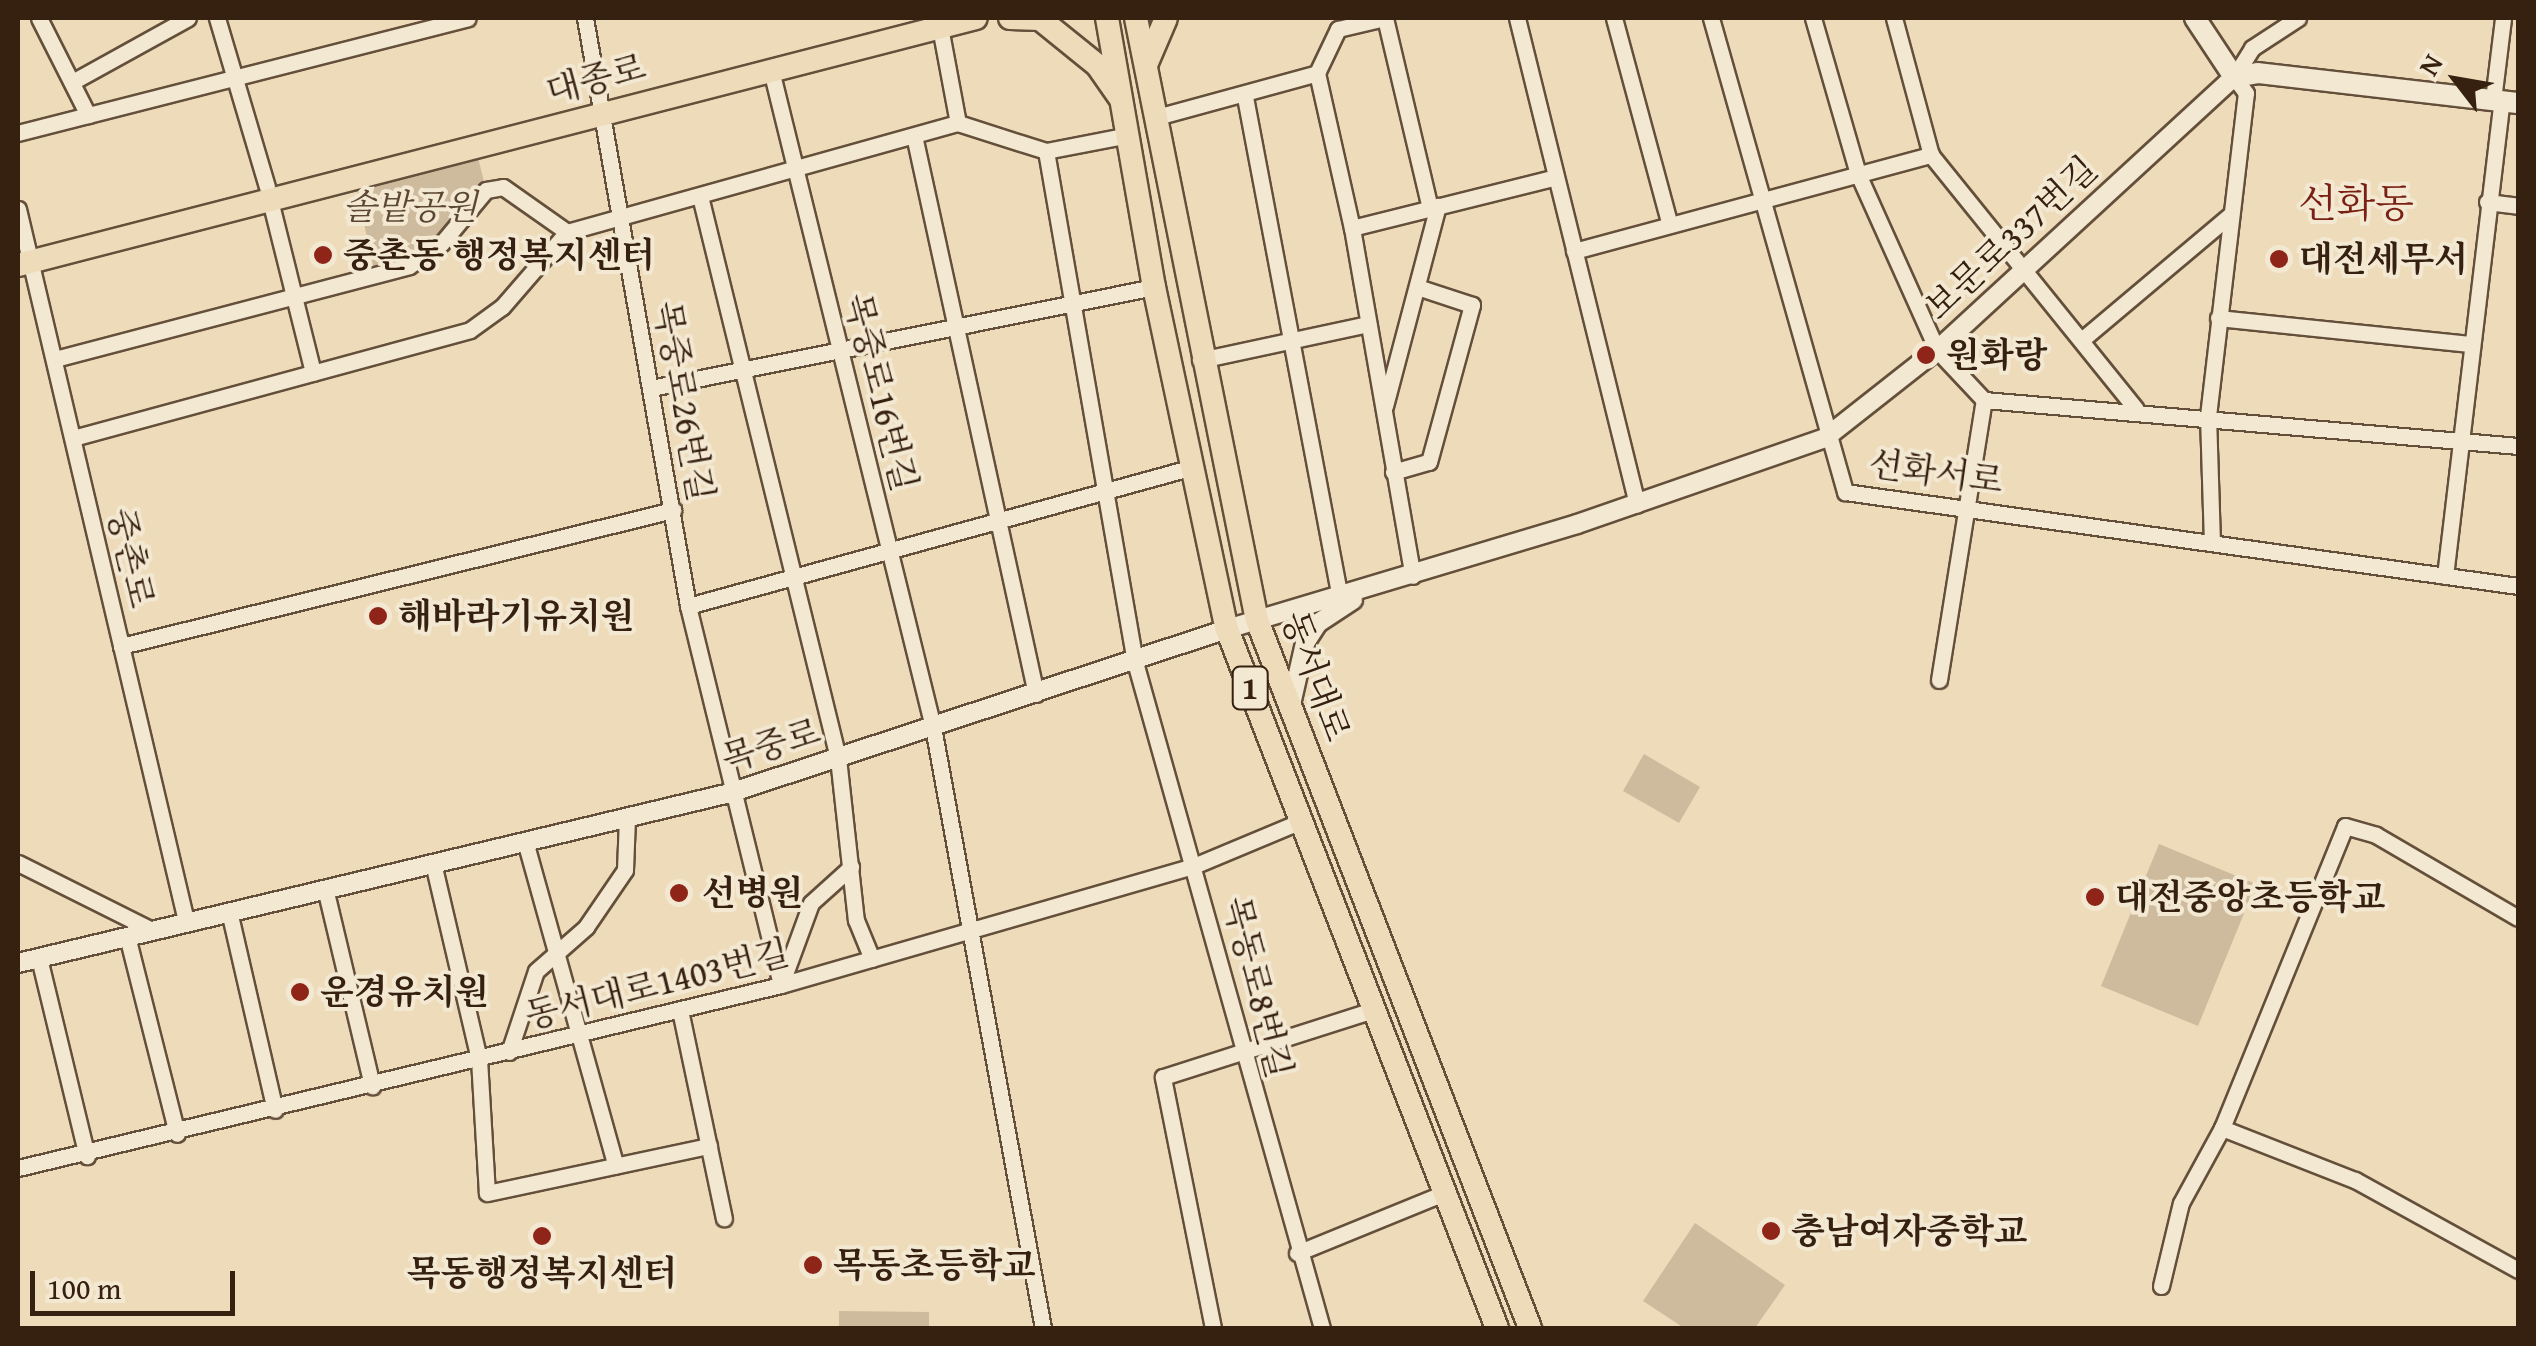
<!DOCTYPE html>
<meta charset="utf-8">
<style>
body{margin:0}
#map{position:relative;width:2536px;height:1346px;overflow:hidden;background:#eddbba;font-family:"Gentium Book Plus","Noto Serif KR",serif}
div>[style]{position:absolute}
.green>*{inset:0;background:#cebb9d}
.roads{filter:drop-shadow(2px 0 #644f3a) drop-shadow(-2px 0 #644f3a) drop-shadow(0 2px #644f3a) drop-shadow(0 -2px #644f3a)}
.minor>*{height:15px;margin:-7.5px;padding:0 7.5px;transform-origin:7.5px;border-radius:7.5px;background:#f3e8d2}
.tertiary>*{height:18px;margin:-9px;padding:0 9px;transform-origin:9px;border-radius:9px;background:#f3e8d2}
.secondary>*{height:20px;margin:-10px;padding:0 10px;transform-origin:10px;border-radius:10px;background:#f3e8d2}
.primary>*{height:22px;margin:-11px;padding:0 11px;transform-origin:11px;border-radius:11px;background:#eddbba}
.dots>*{width:28px;height:28px;translate:-50% -50%;box-sizing:border-box;border:5px solid #f3e8d2;border-radius:50%}
span{translate:-50% -50%;white-space:nowrap;text-align:center;line-height:1.15;-webkit-text-stroke:8px #f3e8d2;paint-order:stroke}
.shield-label span{padding:2px 8px;background:#f3e8d2;border:2px solid;border-radius:8px;-webkit-text-stroke-width:0}
.shield-label{font-size:32px;color:#362010;font-weight:700}
.street-label{font-size:35px;color:#362010}
.park-label{font-size:35px;color:#5c4733;font-style:italic}
.poi-label{font-size:35px;color:#362010;font-weight:700}
.left{translate:0 -50%;text-align:left}
.quarter-label{font-size:40px;color:#7a1f14}
.frame{position:absolute;inset:0;border:20px solid #362010;pointer-events:none}
.north{position:absolute;left:2406px;top:30px;width:100px;height:100px;-webkit-text-stroke:8px #f3e8d2;paint-order:stroke;rotate:301deg;font-size:28px;font-weight:700;line-height:40px;text-align:center;color:#362010}
.north::after{content:'';display:block;margin:auto;width:35px;height:45px;background:#362010;clip-path:polygon(50% 0,100% 100%,50% 72%,0 100%)}
.scale{position:absolute;left:30px;top:1271px;width:205px;height:45px;box-sizing:border-box;border:5px solid #362010;border-top:0;padding-left:12px;font-size:30px;line-height:35px;white-space:nowrap;color:#362010;-webkit-text-stroke:8px #f3e8d2;paint-order:stroke}
</style>
<div id="map">
<div class="green">
<i style="clip-path:polygon(474px 141px,486px 190px,441px 244px,375px 275px,353px 172px)"></i>
<i style="clip-path:polygon(1644px 754px,1700px 787px,1679px 823px,1623px 791px)"></i>
<i style="clip-path:polygon(2159px 844px,2256px 884px,2198px 1026px,2101px 986px)"></i>
<i style="clip-path:polygon(1695px 1223px,1785px 1285px,1755px 1328px,1684px 1328px,1643px 1301px)"></i>
<i style="clip-path:polygon(839px 1311px,929px 1312px,929px 1328px,839px 1328px)"></i>
</div>
<div class="roads">
<div class="minor">
<i style="left:39px;top:18px;width:109px;rotate:63.2deg"></i>
<i style="left:217px;top:18px;width:176px;rotate:73.5deg"></i>
<i style="left:585px;top:18px;width:597px;rotate:80.06deg"></i>
<i style="left:688px;top:606px;width:390px;rotate:76.2deg"></i>
<i style="left:1385px;top:18px;width:195px;rotate:76.7deg"></i>
<i style="left:1517px;top:18px;width:501px;rotate:76.13deg"></i>
<i style="left:1614px;top:18px;width:214px;rotate:74.9deg"></i>
<i style="left:1711px;top:18px;width:493px;rotate:74.2deg"></i>
<i style="left:1845px;top:492px;width:680px;rotate:7.95deg"></i>
<i style="left:1813px;top:18px;width:162px;rotate:73.9deg"></i>
<i style="left:1858px;top:174px;width:193px;rotate:65.8deg"></i>
<i style="left:1937px;top:350px;width:69px;rotate:46.8deg"></i>
<i style="left:1894px;top:18px;width:142px;rotate:74.9deg"></i>
<i style="left:1931px;top:155px;width:326px;rotate:51.1deg"></i>
<i style="left:940px;top:27px;width:98px;rotate:79.4deg"></i>
<i style="left:771px;top:70px;width:677px;rotate:76.15deg"></i>
<i style="left:933px;top:727px;width:611px;rotate:79.63deg"></i>
<i style="left:1317px;top:73px;width:159px;rotate:77.3deg"></i>
<i style="left:1352px;top:228px;width:353px;rotate:80.1deg"></i>
<i style="left:74px;top:81px;width:130px;rotate:-28.9deg"></i>
<i style="left:1245px;top:97px;width:510px;rotate:79.26deg"></i>
<i style="left:2493px;top:100px;width:83px;rotate:-83deg"></i>
<i style="left:1153px;top:118px;width:170px;rotate:-15.3deg"></i>
<i style="left:1317px;top:73px;width:49px;rotate:-64.5deg"></i>
<i style="left:1338px;top:29px;width:47px;rotate:-13.4deg"></i>
<i style="left:18px;top:133px;width:464px;rotate:-14.3deg"></i>
<i style="left:915px;top:140px;width:567px;rotate:77.68deg"></i>
<i style="left:1046px;top:151px;width:519px;rotate:80.12deg"></i>
<i style="left:1135px;top:662px;width:692px;rotate:74.32deg"></i>
<i style="left:700px;top:196px;width:579px;rotate:76.2deg"></i>
<i style="left:838px;top:758px;width:163px;rotate:83.7deg"></i>
<i style="left:856px;top:920px;width:42px;rotate:67.7deg"></i>
<i style="left:270px;top:200px;width:178px;rotate:76deg"></i>
<i style="left:2487px;top:202px;width:31px;rotate:7deg"></i>
<i style="left:18px;top:209px;width:732px;rotate:76.72deg"></i>
<i style="left:1352px;top:228px;width:210px;rotate:-14deg"></i>
<i style="left:1574px;top:251px;width:370px;rotate:-15.1deg"></i>
<i style="left:2218px;top:318px;width:253px;rotate:5.9deg"></i>
<i style="left:2084px;top:338px;width:192px;rotate:-40.1deg"></i>
<i style="left:55px;top:359px;width:366px;rotate:-14.7deg"></i>
<i style="left:409px;top:266px;width:39px;rotate:-35deg"></i>
<i style="left:441px;top:244px;width:70px;rotate:-50.2deg"></i>
<i style="left:486px;top:190px;width:17px;rotate:-10deg"></i>
<i style="left:503px;top:187px;width:78px;rotate:35.1deg"></i>
<i style="left:1200px;top:360px;width:172px;rotate:-12.1deg"></i>
<i style="left:651px;top:388px;width:513px;rotate:-11.35deg"></i>
<i style="left:1984px;top:400px;width:536px;rotate:4.92deg"></i>
<i style="left:1385px;top:406px;width:207px;rotate:-75.2deg"></i>
<i style="left:73px;top:438px;width:411px;rotate:-15.2deg"></i>
<i style="left:470px;top:330px;width:39px;rotate:-36deg"></i>
<i style="left:502px;top:307px;width:99px;rotate:-49.1deg"></i>
<i style="left:567px;top:232px;width:406px;rotate:-15.6deg"></i>
<i style="left:958px;top:123px;width:92px;rotate:17.7deg"></i>
<i style="left:1046px;top:151px;width:85px;rotate:-10.9deg"></i>
<i style="left:1393px;top:472px;width:37px;rotate:-16deg"></i>
<i style="left:1429px;top:462px;width:163px;rotate:-74.7deg"></i>
<i style="left:1472px;top:305px;width:58px;rotate:-161.9deg"></i>
<i style="left:2212px;top:543px;width:127px;rotate:-91.8deg"></i>
<i style="left:2208px;top:416px;width:325px;rotate:-83.3deg"></i>
<i style="left:2246px;top:93px;width:20px;rotate:-127deg"></i>
<i style="left:2234px;top:77px;width:34px;rotate:-58deg"></i>
<i style="left:2252px;top:48px;width:55px;rotate:-33.1deg"></i>
<i style="left:2445px;top:576px;width:478px;rotate:-83.2deg"></i>
<i style="left:688px;top:606px;width:524px;rotate:-15.39deg"></i>
<i style="left:121px;top:646px;width:569px;rotate:-13.84deg"></i>
<i style="left:1939px;top:680px;width:284px;rotate:-80.9deg"></i>
<i style="left:525px;top:841px;width:337px;rotate:74.4deg"></i>
<i style="left:18px;top:863px;width:150px;rotate:26.6deg"></i>
<i style="left:433px;top:863px;width:201px;rotate:76.8deg"></i>
<i style="left:479px;top:1059px;width:134px;rotate:86.6deg"></i>
<i style="left:487px;top:1193px;width:227px;rotate:-12deg"></i>
<i style="left:325px;top:888px;width:204px;rotate:76.6deg"></i>
<i style="left:229px;top:911px;width:204px;rotate:77deg"></i>
<i style="left:127px;top:936px;width:204px;rotate:75.8deg"></i>
<i style="left:39px;top:958px;width:204px;rotate:76.4deg"></i>
<i style="left:781px;top:985px;width:87px;rotate:-69.9deg"></i>
<i style="left:811px;top:903px;width:54px;rotate:-42deg"></i>
<i style="left:680px;top:1010px;width:213px;rotate:78.1deg"></i>
<i style="left:509px;top:1052px;width:85px;rotate:-71.6deg"></i>
<i style="left:536px;top:971px;width:67px;rotate:-41.3deg"></i>
<i style="left:586px;top:927px;width:69px;rotate:-55.6deg"></i>
<i style="left:625px;top:870px;width:53px;rotate:-87.8deg"></i>
<i style="left:2222px;top:1128px;width:143px;rotate:21.4deg"></i>
<i style="left:2355px;top:1180px;width:186px;rotate:28.9deg"></i>
<i style="left:18px;top:1168px;width:785px;rotate:-13.49deg"></i>
<i style="left:781px;top:985px;width:432px;rotate:-16.1deg"></i>
<i style="left:1196px;top:865px;width:114px;rotate:-22.7deg"></i>
<i style="left:1297px;top:1253px;width:159px;rotate:-22.2deg"></i>
<i style="left:2161px;top:1286px;width:85px;rotate:-76.5deg"></i>
<i style="left:2181px;top:1203px;width:85px;rotate:-61.3deg"></i>
<i style="left:2222px;top:1128px;width:326px;rotate:-67.8deg"></i>
<i style="left:2345px;top:826px;width:32px;rotate:16deg"></i>
<i style="left:2376px;top:835px;width:164px;rotate:30.3deg"></i>
<i style="left:1213px;top:1328px;width:256px;rotate:-101.3deg"></i>
<i style="left:1163px;top:1077px;width:217px;rotate:-17.7deg"></i>
</div>
<div class="tertiary">
<i style="left:1290px;top:709px;width:68px;rotate:-77.2deg"></i>
<i style="left:1305px;top:643px;width:24px;rotate:-57deg"></i>
<i style="left:1318px;top:623px;width:42px;rotate:-33.3deg"></i>
<i style="left:18px;top:963px;width:732px;rotate:-13.43deg"></i>
<i style="left:730px;top:793px;width:523px;rotate:-18.26deg"></i>
<i style="left:1227px;top:629px;width:365px;rotate:-16.7deg"></i>
<i style="left:1577px;top:524px;width:262px;rotate:-19.1deg"></i>
<i style="left:1825px;top:438px;width:142px;rotate:-38.2deg"></i>
<i style="left:1937px;top:350px;width:403px;rotate:-42.6deg"></i>
</div>
<div class="secondary">
<i style="left:2195px;top:18px;width:71px;rotate:56.5deg"></i>
<i style="left:2234px;top:77px;width:24px;rotate:-9deg"></i>
<i style="left:2258px;top:73px;width:262px;rotate:6.6deg"></i>
</div>
<div class="primary">
<i style="left:1010px;top:18px;width:30px;rotate:2deg"></i>
<i style="left:1040px;top:19px;width:73px;rotate:38.9deg"></i>
<i style="left:1097px;top:65px;width:38px;rotate:55deg"></i>
<i style="left:1107px;top:18px;width:273px;rotate:80.1deg"></i>
<i style="left:1154px;top:287px;width:350px;rotate:78deg"></i>
<i style="left:1227px;top:629px;width:749px;rotate:68.88deg"></i>
<i style="left:1136px;top:18px;width:614px;rotate:78.64deg"></i>
<i style="left:1257px;top:620px;width:759px;rotate:68.91deg"></i>
<i style="left:1146px;top:65px;width:51px;rotate:-66.9deg"></i>
<i style="left:18px;top:265px;width:989px;rotate:-14.46deg"></i>
</div>
</div>
<div class="dots">
<i style="left:323px;top:255px;background:#8f2418"></i>
<i style="left:2279px;top:259px;background:#8f2418"></i>
<i style="left:1926px;top:355px;background:#8f2418"></i>
<i style="left:378px;top:616px;background:#8f2418"></i>
<i style="left:679px;top:893px;background:#8f2418"></i>
<i style="left:2095px;top:897px;background:#8f2418"></i>
<i style="left:300px;top:992px;background:#8f2418"></i>
<i style="left:1771px;top:1231px;background:#8f2418"></i>
<i style="left:542px;top:1236px;background:#8f2418"></i>
<i style="left:813px;top:1265px;background:#8f2418"></i>
</div>
<div class="shield-label">
<span style="left:1250px;top:688px">1</span>
</div>
<div class="street-label">
<span style="left:596px;top:79px;rotate:-15deg">대종로</span>
<span style="left:2011px;top:238px;rotate:-43deg">보문로337번길</span>
<span style="left:881px;top:392px;rotate:76deg">목중로16번길</span>
<span style="left:684px;top:401px;rotate:80deg">목중로26번길</span>
<span style="left:1936px;top:472px;rotate:8deg">선화서로</span>
<span style="left:131px;top:558px;rotate:77deg">중촌로</span>
<span style="left:1316px;top:676px;rotate:70deg">동서대로</span>
<span style="left:771px;top:745px;rotate:-17deg">목중로</span>
<span style="left:657px;top:984px;rotate:-14deg">동서대로1403번길</span>
<span style="left:1258px;top:987px;rotate:76deg">목동로8번길</span>
</div>
<div class="park-label">
<span style="left:410px;top:207px">솔밭공원</span>
</div>
<div class="poi-label">
<span class="left" style="left:343px;top:255px">중촌동 행정복지센터</span>
<span class="left" style="left:2299px;top:259px">대전세무서</span>
<span class="left" style="left:1946px;top:355px">원화랑</span>
<span class="left" style="left:398px;top:616px">해바라기유치원</span>
<span class="left" style="left:702px;top:893px">선병원</span>
<span class="left" style="left:2115px;top:897px">대전중앙초등학교</span>
<span class="left" style="left:320px;top:992px">운경유치원</span>
<span class="left" style="left:1791px;top:1231px">충남여자중학교</span>
<span class="left" style="left:833px;top:1265px">목동초등학교</span>
<span style="left:542px;top:1273px">목동행정복지센터</span>
</div>
<div class="quarter-label">
<span style="left:2356px;top:203px">선화동</span>
</div>
<div class="frame"></div>
<div class="north">N</div>
<div class="scale">100 m</div>
</div>
